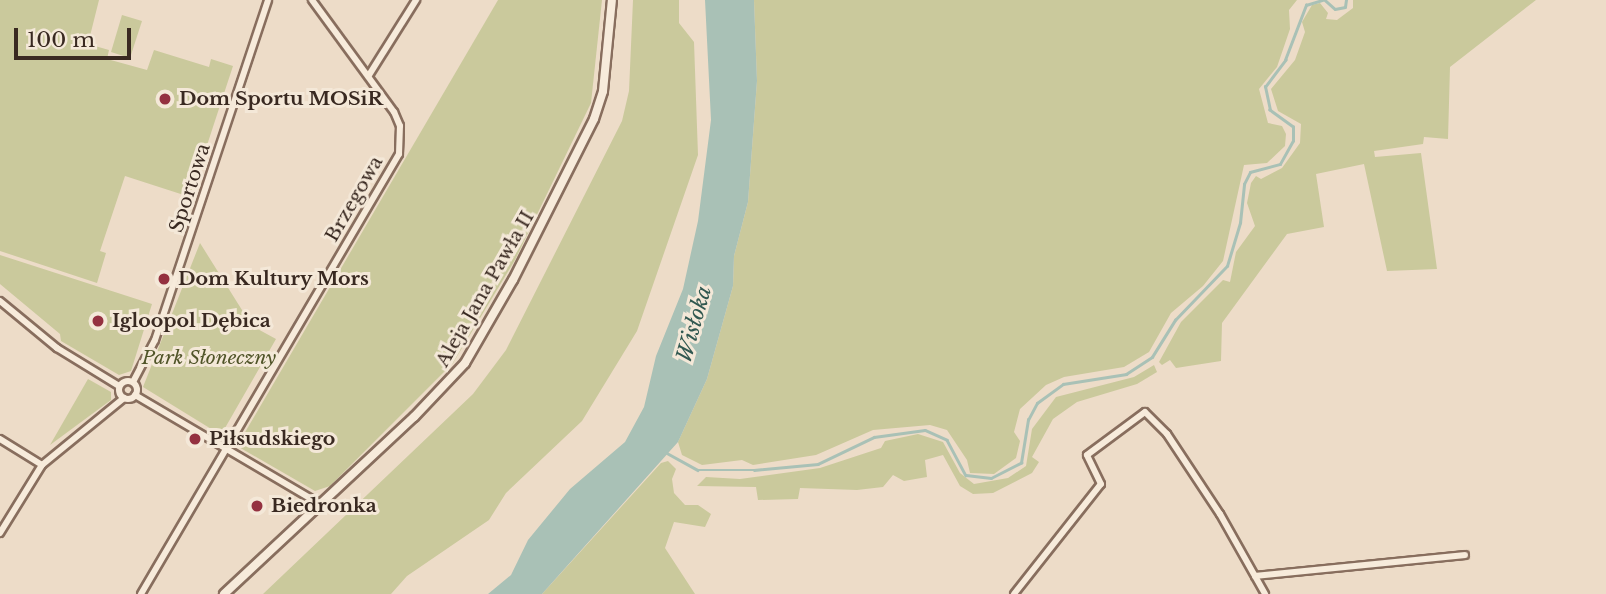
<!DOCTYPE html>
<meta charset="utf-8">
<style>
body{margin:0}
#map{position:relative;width:1606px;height:594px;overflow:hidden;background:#eddcc8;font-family:"Libre Baskerville",serif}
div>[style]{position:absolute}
.green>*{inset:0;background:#cac99c}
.water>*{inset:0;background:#a9c1b6}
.stream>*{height:2.5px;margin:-1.25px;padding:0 1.25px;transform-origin:1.25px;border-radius:1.25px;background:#a9c1b6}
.roads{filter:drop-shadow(2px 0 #886e5e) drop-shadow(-2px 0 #886e5e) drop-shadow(0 2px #886e5e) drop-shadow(0 -2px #886e5e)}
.minor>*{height:6px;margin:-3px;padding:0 3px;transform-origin:3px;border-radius:3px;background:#f7ebdb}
.minor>.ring{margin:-3px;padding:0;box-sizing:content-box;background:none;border:6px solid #f7ebdb;border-radius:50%}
.tertiary>*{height:8px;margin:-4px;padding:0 4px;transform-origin:4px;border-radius:4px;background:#f7ebdb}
.dots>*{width:19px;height:19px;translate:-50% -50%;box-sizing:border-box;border:4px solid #f4e8d8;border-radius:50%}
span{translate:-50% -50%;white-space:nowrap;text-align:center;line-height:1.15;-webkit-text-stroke:6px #f4e8d8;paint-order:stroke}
.poi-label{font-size:19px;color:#392921;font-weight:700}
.left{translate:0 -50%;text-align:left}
.street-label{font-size:19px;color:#392921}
.park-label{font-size:19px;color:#505428;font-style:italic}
.water-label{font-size:21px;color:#315850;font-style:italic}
.scale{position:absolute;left:14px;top:28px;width:117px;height:32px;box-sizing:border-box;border:4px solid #392921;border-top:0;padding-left:9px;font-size:21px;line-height:24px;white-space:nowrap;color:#392921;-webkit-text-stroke:5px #f4e8d8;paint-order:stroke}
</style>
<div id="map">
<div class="green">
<i style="clip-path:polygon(0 0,99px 0,88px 44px,109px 50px,107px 59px,147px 70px,154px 50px,209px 67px,211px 59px,233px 66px,190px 197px,125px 176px,100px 251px,106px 253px,97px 283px,0 251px)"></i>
<i style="clip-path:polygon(498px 0,602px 0,591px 103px,515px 260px,453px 363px,330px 486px,315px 491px,237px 446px)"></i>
<i style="clip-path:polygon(633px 0,679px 0,679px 23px,694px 42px,698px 155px,637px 331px,582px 421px,506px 493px,489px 520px,407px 576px,391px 594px,263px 594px,473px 394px,506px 350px,622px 121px,629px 91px)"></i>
<i style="clip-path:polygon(754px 0,1297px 0,1289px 10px,1290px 29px,1277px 67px,1259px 89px,1268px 123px,1282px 126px,1286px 134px,1285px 146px,1267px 163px,1244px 165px,1223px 261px,1203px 286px,1171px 313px,1149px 352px,1124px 367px,1064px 377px,1046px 385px,1020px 409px,1014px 432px,1020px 441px,1016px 458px,994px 474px,970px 473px,967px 460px,947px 430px,930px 425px,873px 430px,816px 455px,753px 465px,742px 460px,702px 465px,682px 455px,678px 442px,707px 379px,733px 286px,734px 256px,748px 202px,757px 81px)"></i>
<i style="clip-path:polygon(1353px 0,1536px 0,1450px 67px,1448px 139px,1424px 137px,1423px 144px,1374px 151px,1375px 157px,1421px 153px,1437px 269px,1387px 271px,1364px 164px,1316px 174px,1324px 227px,1287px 234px,1222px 323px,1221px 361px,1176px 368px,1170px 360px,1162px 365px,1159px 362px,1181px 322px,1223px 280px,1230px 282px,1236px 252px,1255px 226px,1247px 203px,1251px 183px,1256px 176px,1261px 179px,1282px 168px,1300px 143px,1301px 124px,1278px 111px,1271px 89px,1295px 60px,1305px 32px,1302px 22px,1312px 5px,1320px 3px,1328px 13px,1326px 19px,1337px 20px,1353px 8px)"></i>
<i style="clip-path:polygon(122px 15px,142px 21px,130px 58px,111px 52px)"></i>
<i style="clip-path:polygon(200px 243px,252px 326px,276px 339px,221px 435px,143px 387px)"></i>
<i style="clip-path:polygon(0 255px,152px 304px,131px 371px,119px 375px,61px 341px,60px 334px,0 284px)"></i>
<i style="clip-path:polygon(1154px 365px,1157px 372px,1137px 384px,1077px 402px,1053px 419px,1032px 457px,1039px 462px,1032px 473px,993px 493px,973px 494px,960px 486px,943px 455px,925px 460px,927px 477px,904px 481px,893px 475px,883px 487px,857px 490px,800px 488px,798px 499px,758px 500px,756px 487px,697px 486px,706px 477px,740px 479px,820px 468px,881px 448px,885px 441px,918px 434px,943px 442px,960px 473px,974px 484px,1008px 478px,1026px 466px,1032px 429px,1056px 397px,1134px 377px)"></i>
<i style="clip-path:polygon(88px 379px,111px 392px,111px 400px,50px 445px)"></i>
<i style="clip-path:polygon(668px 461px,676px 469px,672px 479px,674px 493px,685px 505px,698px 505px,711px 514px,705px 527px,674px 522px,665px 548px,695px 594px,542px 594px,661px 463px)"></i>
</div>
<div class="water">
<i style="clip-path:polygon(705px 0,754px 0,757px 81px,748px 202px,734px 256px,733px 286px,707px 379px,678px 442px,542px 594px,488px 594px,511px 575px,528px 540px,570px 489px,625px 442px,644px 407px,656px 356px,683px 289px,698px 221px,711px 120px)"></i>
</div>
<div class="stream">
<i style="left:1325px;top:0;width:13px;rotate:42deg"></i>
<i style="left:1335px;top:9px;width:10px;rotate:-11deg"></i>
<i style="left:1345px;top:7px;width:7px;rotate:-82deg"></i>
<i style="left:667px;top:453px;width:35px;rotate:29deg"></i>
<i style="left:698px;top:470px;width:56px"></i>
<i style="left:754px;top:470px;width:64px;rotate:-5.4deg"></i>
<i style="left:818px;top:464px;width:62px;rotate:-25.7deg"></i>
<i style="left:874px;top:437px;width:51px;rotate:-7.8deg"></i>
<i style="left:925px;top:430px;width:24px;rotate:24deg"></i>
<i style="left:947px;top:440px;width:40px;rotate:62deg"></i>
<i style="left:966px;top:475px;width:25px;rotate:7deg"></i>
<i style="left:991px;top:478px;width:34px;rotate:-27deg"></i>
<i style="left:1021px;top:463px;width:44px;rotate:-80.8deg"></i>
<i style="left:1028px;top:420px;width:19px;rotate:-62deg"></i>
<i style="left:1037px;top:403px;width:32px;rotate:-36deg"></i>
<i style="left:1063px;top:384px;width:64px;rotate:-9deg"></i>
<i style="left:1126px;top:374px;width:31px;rotate:-33deg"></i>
<i style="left:1152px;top:357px;width:44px;rotate:-58.1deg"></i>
<i style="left:1175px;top:320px;width:75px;rotate:-46.1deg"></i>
<i style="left:1227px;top:266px;width:45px;rotate:-73.2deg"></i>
<i style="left:1240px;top:223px;width:39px;rotate:-84deg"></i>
<i style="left:1244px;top:184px;width:13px;rotate:-63deg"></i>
<i style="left:1250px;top:172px;width:31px;rotate:-15deg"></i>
<i style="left:1280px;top:164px;width:26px;rotate:-61deg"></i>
<i style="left:1293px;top:141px;width:14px;rotate:-90deg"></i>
<i style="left:1293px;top:127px;width:29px;rotate:-144deg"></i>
<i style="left:1270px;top:110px;width:24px;rotate:-102deg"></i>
<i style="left:1265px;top:87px;width:34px;rotate:-53deg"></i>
<i style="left:1285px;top:60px;width:59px;rotate:-69.1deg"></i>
<i style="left:1306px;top:5px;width:17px;rotate:-17deg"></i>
</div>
<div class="roads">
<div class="minor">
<i style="left:369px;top:75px;width:89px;rotate:-57.9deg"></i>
<i style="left:0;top:301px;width:74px;rotate:39.5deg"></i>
<i style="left:57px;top:348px;width:73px;rotate:31.5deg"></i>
<i class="ring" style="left:119px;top:381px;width:12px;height:12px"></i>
<i style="left:133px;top:382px;width:47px;rotate:-62.4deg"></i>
<i style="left:155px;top:340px;width:358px;rotate:-71.6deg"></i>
<i style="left:135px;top:395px;width:215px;rotate:30.5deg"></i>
<i style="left:0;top:439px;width:49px;rotate:31.8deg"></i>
<i style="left:0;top:533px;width:80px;rotate:-58.3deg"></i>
<i style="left:42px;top:465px;width:106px;rotate:-39.3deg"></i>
<i style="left:1255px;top:576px;width:211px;rotate:-5.7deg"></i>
<i style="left:141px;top:594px;width:510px;rotate:-59.61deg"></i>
<i style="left:399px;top:154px;width:28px;rotate:-88deg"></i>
<i style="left:400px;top:126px;width:15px;rotate:-113deg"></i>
<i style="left:394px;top:112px;width:139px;rotate:-126.2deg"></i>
<i style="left:1014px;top:594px;width:140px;rotate:-51.7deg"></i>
<i style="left:1101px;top:484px;width:32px;rotate:-116deg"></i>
<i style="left:1087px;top:455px;width:72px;rotate:-36.6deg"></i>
<i style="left:1145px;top:412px;width:31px;rotate:45deg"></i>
<i style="left:1167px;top:434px;width:96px;rotate:56.5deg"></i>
<i style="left:1220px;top:514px;width:92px;rotate:60.6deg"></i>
</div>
<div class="tertiary">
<i style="left:224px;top:594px;width:260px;rotate:-43deg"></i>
<i style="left:414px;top:417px;width:74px;rotate:-46.6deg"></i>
<i style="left:465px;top:363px;width:96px;rotate:-60deg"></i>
<i style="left:513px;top:280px;width:180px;rotate:-63.3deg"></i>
<i style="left:594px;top:119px;width:29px;rotate:-72deg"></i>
<i style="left:603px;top:91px;width:91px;rotate:-84.4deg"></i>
</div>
</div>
<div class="dots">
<i style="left:165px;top:99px;background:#943140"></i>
<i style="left:164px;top:279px;background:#943140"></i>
<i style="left:98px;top:321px;background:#943140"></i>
<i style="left:195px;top:439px;background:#943140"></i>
<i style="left:257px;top:506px;background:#943140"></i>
</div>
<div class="poi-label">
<span class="left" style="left:179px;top:99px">Dom Sportu MOSiR</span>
<span class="left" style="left:178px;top:279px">Dom Kultury Mors</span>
<span class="left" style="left:112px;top:321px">Igloopol Dębica</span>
<span class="left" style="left:209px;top:439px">Piłsudskiego</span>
<span class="left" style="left:271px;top:506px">Biedronka</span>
</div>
<div class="street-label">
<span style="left:190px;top:188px;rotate:-72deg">Sportowa</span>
<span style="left:354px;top:199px;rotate:-60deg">Brzegowa</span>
<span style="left:485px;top:289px;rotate:-60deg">Aleja Jana Pawła II</span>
</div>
<div class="park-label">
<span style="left:209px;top:358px">Park Słoneczny</span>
</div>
<div class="water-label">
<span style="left:694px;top:324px;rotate:-74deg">Wisłoka</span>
</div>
<div class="scale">100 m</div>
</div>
